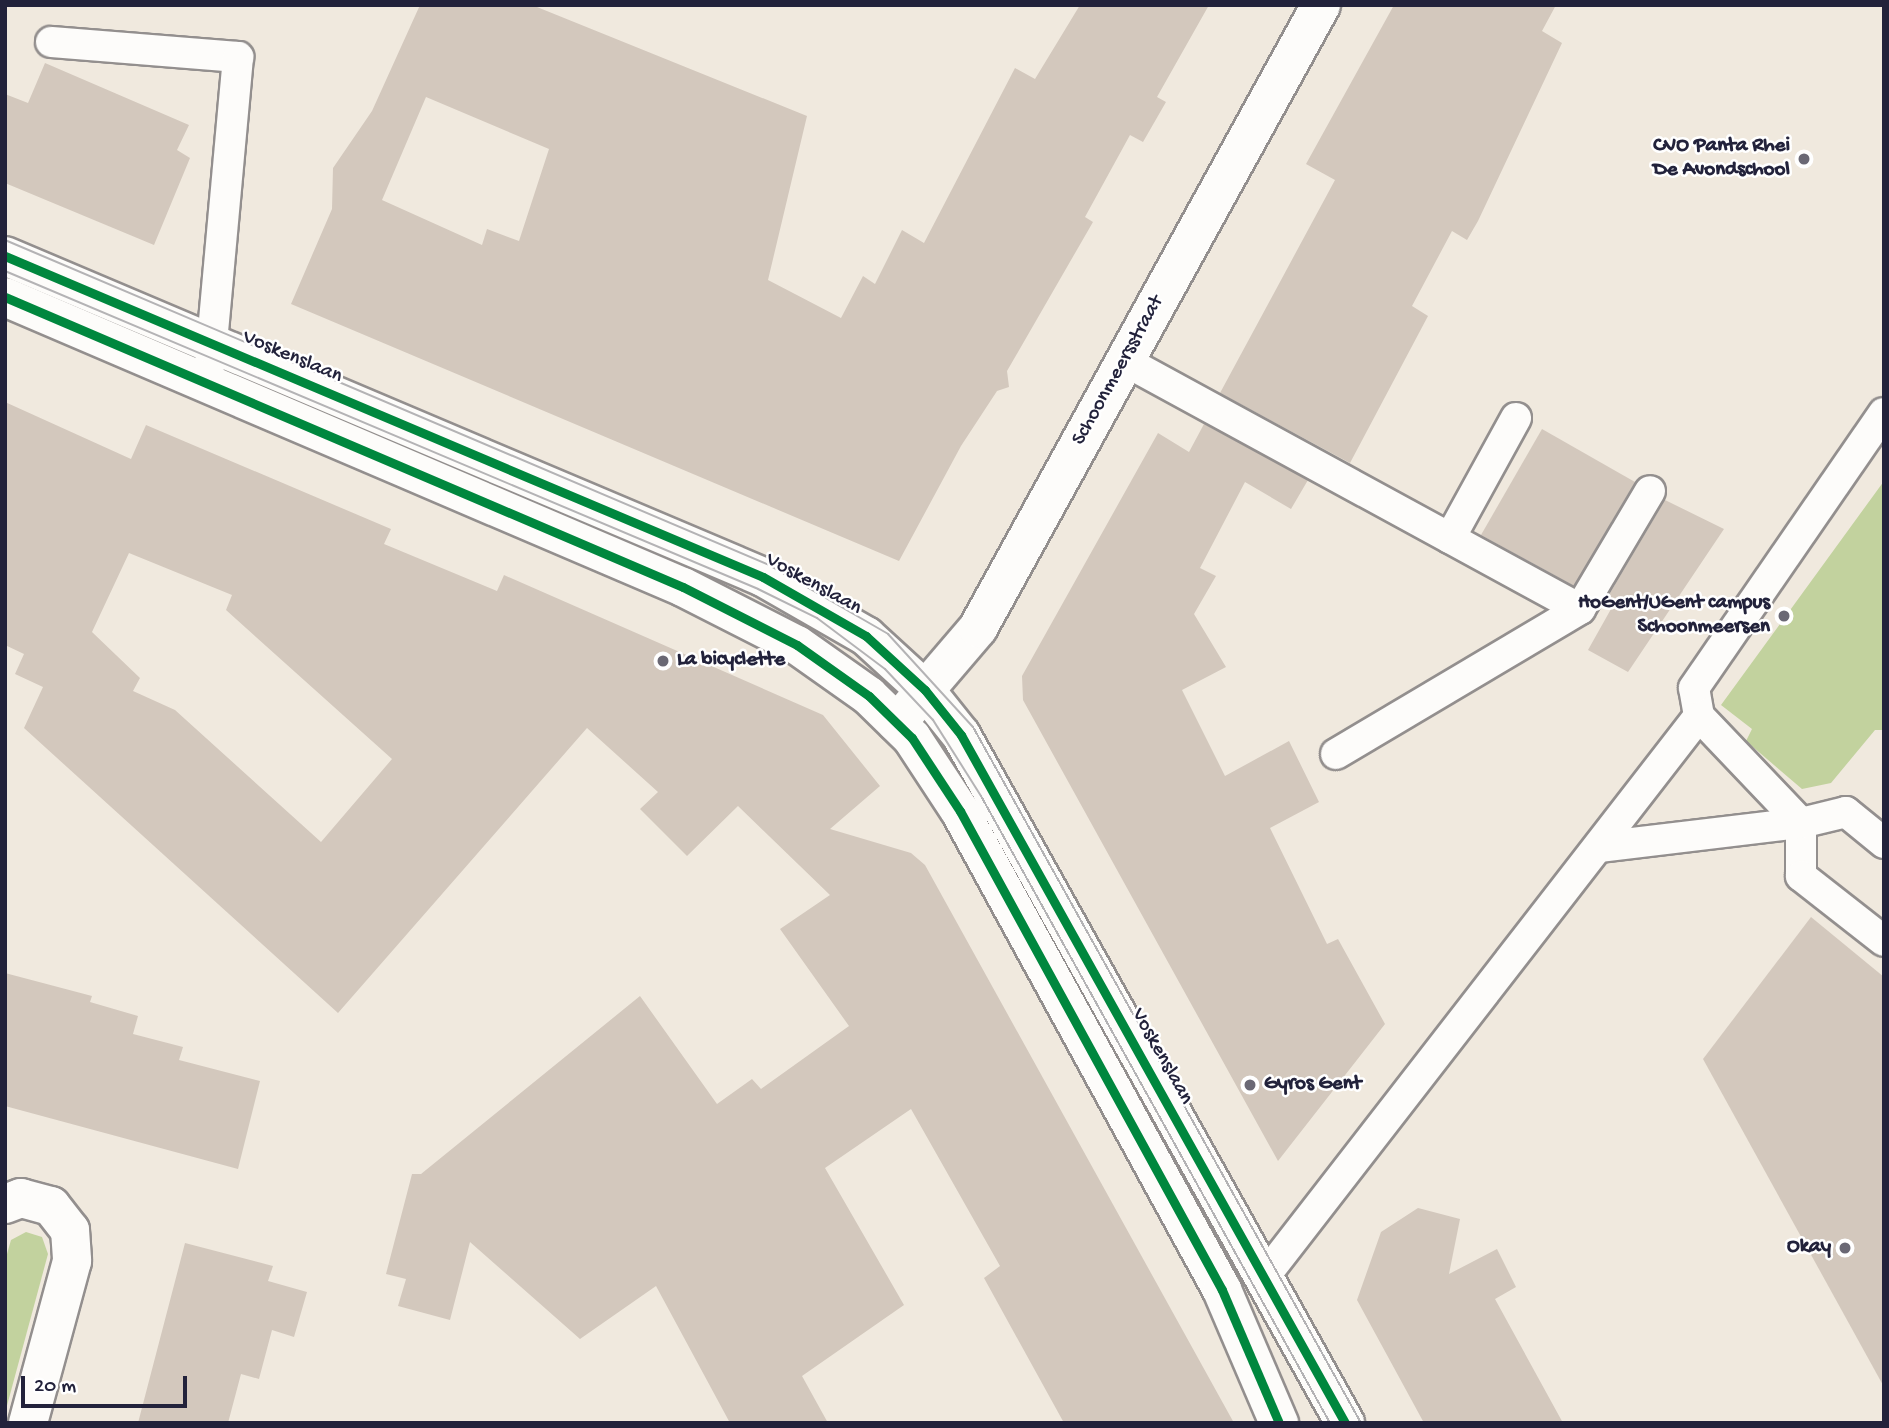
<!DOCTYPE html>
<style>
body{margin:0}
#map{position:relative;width:1889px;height:1428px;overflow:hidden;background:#f0e9de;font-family:"Gochi Hand",sans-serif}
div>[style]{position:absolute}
.green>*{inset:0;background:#c2d29e}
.building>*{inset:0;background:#d3c8bd}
.roads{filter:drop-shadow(2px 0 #938f8e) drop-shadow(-2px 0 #938f8e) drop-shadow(0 2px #938f8e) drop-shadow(0 -2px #938f8e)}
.lane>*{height:30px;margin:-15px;padding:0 15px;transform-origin:15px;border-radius:15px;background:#fdfcfa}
.street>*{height:38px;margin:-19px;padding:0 19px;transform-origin:19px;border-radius:19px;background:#fdfcfa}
.secondary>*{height:38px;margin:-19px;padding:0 19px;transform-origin:19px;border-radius:19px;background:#fdfcfa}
.tram>*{height:2px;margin:-1px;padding:0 1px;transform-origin:1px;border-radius:1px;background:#b4b3b5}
.cycleway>*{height:9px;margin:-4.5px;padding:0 4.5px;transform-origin:4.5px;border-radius:4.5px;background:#00873e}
.dots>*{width:19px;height:19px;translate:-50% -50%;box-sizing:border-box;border:4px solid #fff;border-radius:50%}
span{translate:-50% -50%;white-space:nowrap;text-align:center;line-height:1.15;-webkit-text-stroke:5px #fff;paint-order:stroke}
.poi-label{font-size:21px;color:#22223b;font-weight:700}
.right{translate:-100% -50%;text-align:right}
.left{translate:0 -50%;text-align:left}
.street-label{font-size:21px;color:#22223b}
.frame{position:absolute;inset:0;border:7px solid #22223b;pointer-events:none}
.scale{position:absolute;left:21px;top:1376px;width:166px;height:32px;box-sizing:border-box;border:4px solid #22223b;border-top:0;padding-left:9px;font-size:21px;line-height:24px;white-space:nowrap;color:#22223b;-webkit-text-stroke:5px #fff;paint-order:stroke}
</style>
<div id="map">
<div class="green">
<i style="clip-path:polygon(1884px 481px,1884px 730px,1875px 730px,1831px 783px,1802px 789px,1746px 741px,1752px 729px,1721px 705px)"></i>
<i style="clip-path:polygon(26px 1232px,42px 1237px,48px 1254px,5px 1413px,5px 1261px,11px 1240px)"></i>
</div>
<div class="building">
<i style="clip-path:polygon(evenodd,420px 5px,532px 5px,807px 116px,768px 280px,841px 318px,863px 276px,875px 284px,902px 230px,924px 243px,1015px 68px,1035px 79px,1080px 5px,1209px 5px,1157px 97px,1166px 102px,1143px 142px,1130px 135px,1085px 217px,1093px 222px,1007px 371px,1009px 387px,997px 391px,961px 446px,899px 561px,291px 304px,332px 209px,333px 168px,372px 111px,420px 5px,426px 97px,549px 149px,519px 241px,487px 229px,482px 245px,382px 200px,426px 97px)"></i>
<i style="clip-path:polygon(1394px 5px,1556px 5px,1542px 31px,1562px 43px,1478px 221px,1467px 240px,1452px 231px,1412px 306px,1428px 316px,1350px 463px,1220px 393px,1335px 180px,1306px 164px)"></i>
<i style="clip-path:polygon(45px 63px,189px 125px,177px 150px,190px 158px,154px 245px,5px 183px,5px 94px,28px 103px)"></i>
<i style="clip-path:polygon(evenodd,5px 402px,131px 459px,146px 425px,391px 529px,384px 544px,497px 591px,504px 575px,823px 715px,880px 786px,830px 829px,911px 853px,925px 865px,1234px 1423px,1064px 1423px,984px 1278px,1000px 1266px,911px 1109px,825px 1168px,904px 1305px,802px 1376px,828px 1423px,730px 1423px,656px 1286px,580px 1339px,470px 1242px,450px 1320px,398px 1306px,406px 1279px,386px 1274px,412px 1174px,421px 1174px,640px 996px,717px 1104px,752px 1079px,761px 1089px,849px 1026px,780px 929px,830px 895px,738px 806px,687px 856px,640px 809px,658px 792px,587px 728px,338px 1013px,24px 728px,43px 687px,15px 674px,24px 654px,5px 645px,5px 402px,129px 553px,232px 595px,226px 610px,392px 759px,321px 842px,175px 710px,133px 691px,140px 678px,92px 632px,129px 553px)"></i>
<i style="clip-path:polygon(1204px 424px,1308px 480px,1291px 509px,1245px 482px,1200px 568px,1216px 576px,1194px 614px,1226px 667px,1182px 690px,1225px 776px,1289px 741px,1319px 802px,1270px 828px,1327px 944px,1338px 939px,1385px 1024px,1278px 1161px,1023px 700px,1022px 676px,1158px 433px,1189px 452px)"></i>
<i style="clip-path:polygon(1542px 429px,1635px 482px,1574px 586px,1481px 535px)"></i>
<i style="clip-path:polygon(1665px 500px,1724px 529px,1628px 672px,1588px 650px,1611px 609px,1603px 605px)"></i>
<i style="clip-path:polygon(1811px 917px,1884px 977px,1884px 1387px,1703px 1059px)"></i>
<i style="clip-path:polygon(5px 973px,92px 996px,90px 1002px,138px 1016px,133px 1034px,183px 1047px,179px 1060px,260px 1081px,238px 1169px,5px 1106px)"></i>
<i style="clip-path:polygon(1418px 1208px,1460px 1219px,1449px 1274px,1497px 1249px,1516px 1287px,1495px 1299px,1563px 1423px,1424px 1423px,1357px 1300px,1381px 1232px)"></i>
<i style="clip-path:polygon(185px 1243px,273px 1266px,268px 1281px,307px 1292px,294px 1337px,272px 1330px,259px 1379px,241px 1374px,228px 1423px,138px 1423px)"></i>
</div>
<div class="roads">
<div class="lane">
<i style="left:51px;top:42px;width:188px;rotate:4.6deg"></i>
<i style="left:238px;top:57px;width:307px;rotate:95.2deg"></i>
<i style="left:1125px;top:361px;width:518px;rotate:28.59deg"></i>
<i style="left:1580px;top:609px;width:137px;rotate:-59.3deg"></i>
<i style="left:1450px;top:538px;width:137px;rotate:-61.2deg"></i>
<i style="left:1699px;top:716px;width:148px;rotate:46.4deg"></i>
<i style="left:1801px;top:823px;width:53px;rotate:90deg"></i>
<i style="left:1801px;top:876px;width:105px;rotate:38.1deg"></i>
<i style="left:1336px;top:754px;width:284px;rotate:-30.7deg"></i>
<i style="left:1599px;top:847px;width:203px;rotate:-6.8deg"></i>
<i style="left:1801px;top:823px;width:46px;rotate:-13.7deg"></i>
<i style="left:1846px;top:812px;width:49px;rotate:39.2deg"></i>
<i style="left:1264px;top:1277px;width:710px;rotate:-52.21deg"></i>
<i style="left:1699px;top:716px;width:28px;rotate:-100deg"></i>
<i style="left:1694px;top:688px;width:334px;rotate:-55.4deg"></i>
</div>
<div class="street">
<i style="left:897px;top:723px;width:125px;rotate:-49.5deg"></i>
<i style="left:978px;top:628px;width:711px;rotate:-61.16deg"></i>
<i style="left:5px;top:1204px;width:17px;rotate:-21deg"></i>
<i style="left:21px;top:1198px;width:31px;rotate:15deg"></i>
<i style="left:51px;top:1206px;width:31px;rotate:52deg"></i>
<i style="left:70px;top:1230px;width:31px;rotate:86deg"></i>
<i style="left:72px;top:1261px;width:168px;rotate:105.2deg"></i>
</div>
<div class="secondary">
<i style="left:5px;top:256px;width:823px;rotate:22.95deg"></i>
<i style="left:763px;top:577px;width:119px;rotate:29.8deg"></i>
<i style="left:866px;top:636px;width:80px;rotate:42.5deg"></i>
<i style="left:925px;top:690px;width:58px;rotate:51.3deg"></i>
<i style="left:961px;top:735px;width:788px;rotate:60.83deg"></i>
<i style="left:5px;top:297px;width:737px;rotate:23.16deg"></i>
<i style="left:683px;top:587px;width:128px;rotate:27deg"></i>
<i style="left:797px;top:645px;width:88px;rotate:35.3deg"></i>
<i style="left:869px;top:696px;width:60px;rotate:44.3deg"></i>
<i style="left:912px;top:738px;width:87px;rotate:56.7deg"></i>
<i style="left:960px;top:811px;width:546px;rotate:61.32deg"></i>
<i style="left:1222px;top:1290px;width:145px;rotate:66.8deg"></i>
</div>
</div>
<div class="tram">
<i style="left:5px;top:240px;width:828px;rotate:23.04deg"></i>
<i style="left:767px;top:564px;width:140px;rotate:30deg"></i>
<i style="left:888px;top:634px;width:126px;rotate:47.6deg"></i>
<i style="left:973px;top:727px;width:797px;rotate:60.86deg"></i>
<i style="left:5px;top:271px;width:817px;rotate:22.89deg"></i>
<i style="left:758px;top:589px;width:66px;rotate:26.2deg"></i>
<i style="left:817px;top:618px;width:85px;rotate:36.9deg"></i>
<i style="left:885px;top:669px;width:70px;rotate:46.7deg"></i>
<i style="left:933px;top:720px;width:90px;rotate:57.7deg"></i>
<i style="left:981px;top:796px;width:718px;rotate:60.9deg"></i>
</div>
<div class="cycleway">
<i style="left:5px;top:256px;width:823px;rotate:22.95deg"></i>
<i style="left:763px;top:577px;width:119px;rotate:29.8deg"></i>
<i style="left:866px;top:636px;width:80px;rotate:42.5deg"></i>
<i style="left:925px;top:690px;width:58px;rotate:51.3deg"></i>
<i style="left:961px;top:735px;width:788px;rotate:60.83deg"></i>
<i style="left:5px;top:297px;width:737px;rotate:23.16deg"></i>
<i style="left:683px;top:587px;width:128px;rotate:27deg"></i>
<i style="left:797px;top:645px;width:88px;rotate:35.3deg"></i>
<i style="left:869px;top:696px;width:60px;rotate:44.3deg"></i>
<i style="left:912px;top:738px;width:87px;rotate:56.7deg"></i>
<i style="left:960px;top:811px;width:546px;rotate:61.32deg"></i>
<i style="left:1222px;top:1290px;width:145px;rotate:66.8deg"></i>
</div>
<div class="dots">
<i style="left:1804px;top:159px;background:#6a6874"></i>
<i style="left:1784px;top:616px;background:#6a6874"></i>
<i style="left:663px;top:661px;background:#6a6874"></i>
<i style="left:1250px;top:1085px;background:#6a6874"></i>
<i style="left:1845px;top:1248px;background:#6a6874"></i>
</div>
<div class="poi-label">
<span class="right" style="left:1790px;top:159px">CVO Panta Rhei<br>De Avondschool</span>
<span class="right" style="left:1770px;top:616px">HoGent/UGent campus<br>Schoonmeersen</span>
<span class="left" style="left:677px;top:661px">La bicyclette</span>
<span class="left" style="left:1264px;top:1085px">Gyros Gent</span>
<span class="right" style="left:1831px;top:1248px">Okay</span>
</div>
<div class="street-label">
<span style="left:292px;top:358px;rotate:23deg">Voskenslaan</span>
<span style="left:1119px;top:371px;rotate:-61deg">Schoonmeersstraat</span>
<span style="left:813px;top:585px;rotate:29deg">Voskenslaan</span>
<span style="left:1161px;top:1057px;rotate:61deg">Voskenslaan</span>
</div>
<div class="frame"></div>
<div class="scale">20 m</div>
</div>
